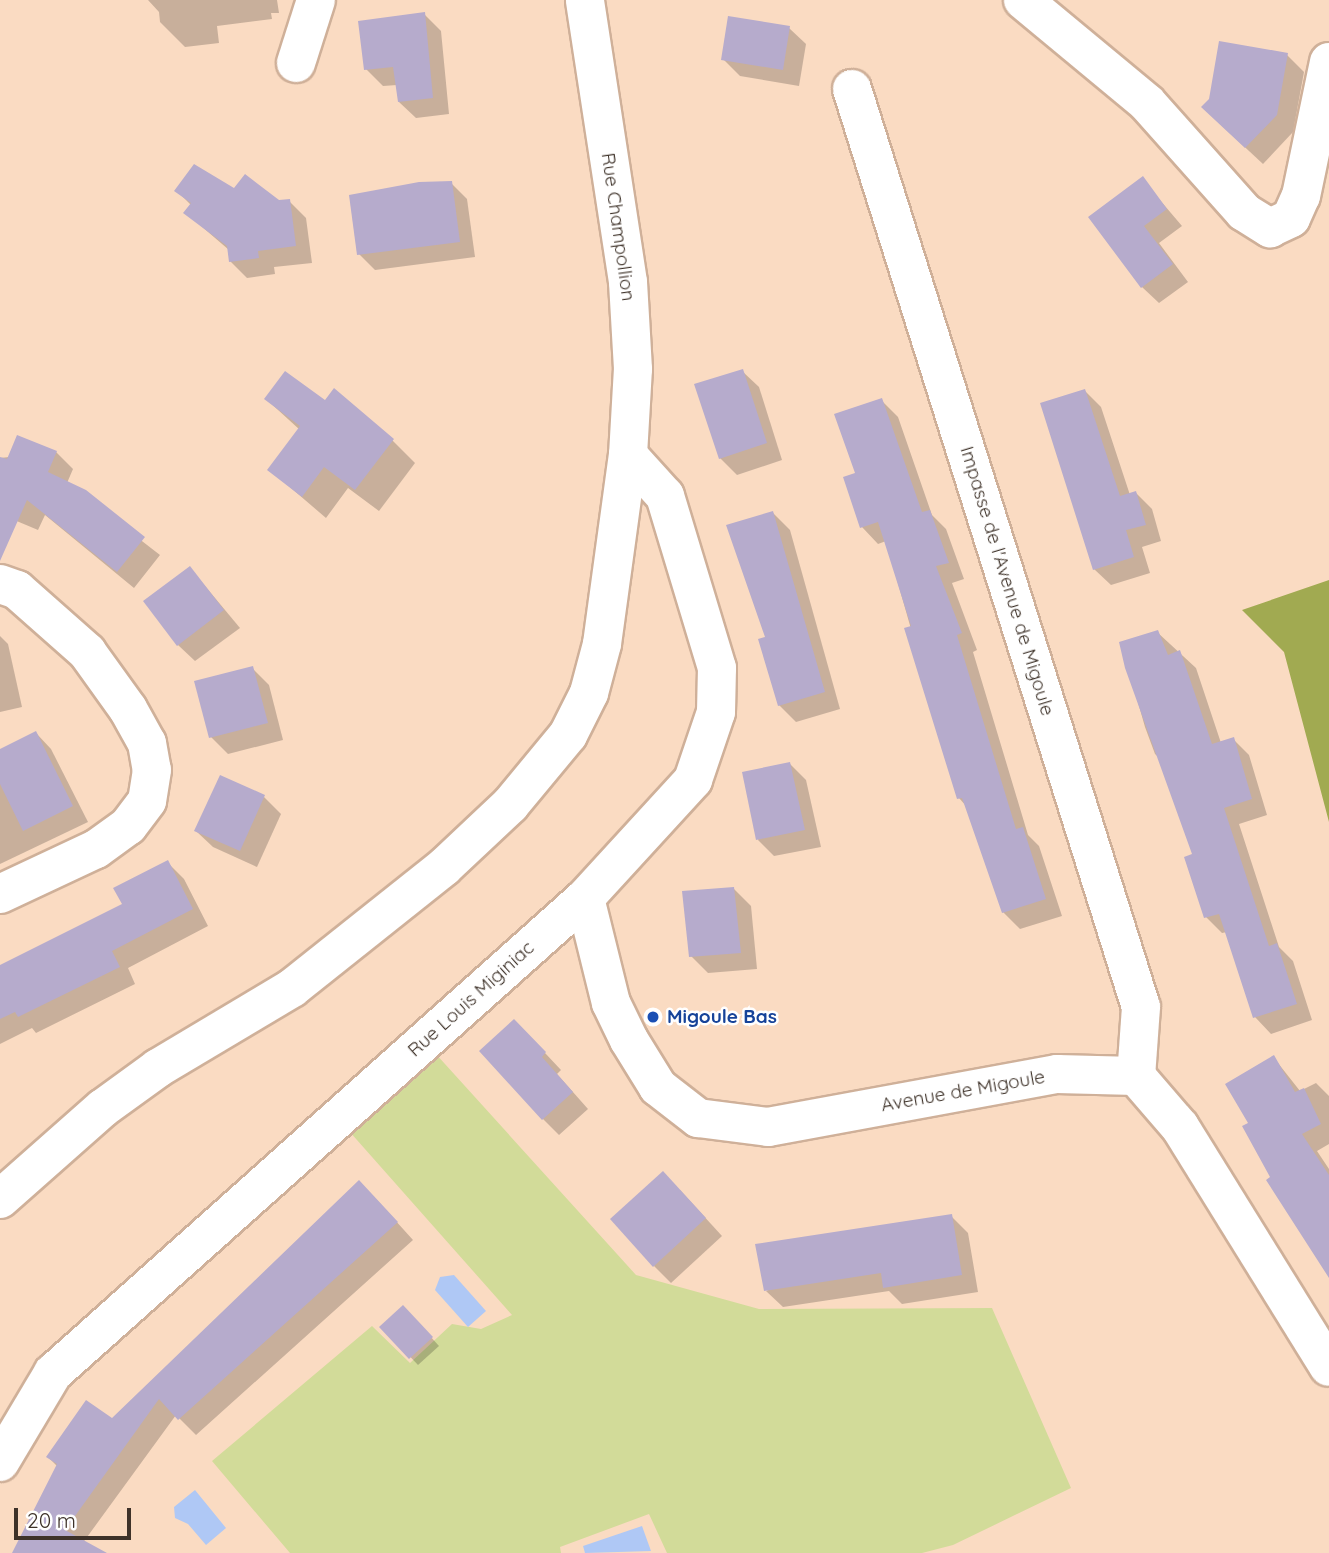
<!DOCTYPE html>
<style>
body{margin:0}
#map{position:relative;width:1329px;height:1553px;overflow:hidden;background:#fadbc2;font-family:Quicksand,sans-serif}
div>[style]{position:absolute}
.green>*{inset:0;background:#d2db99}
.forest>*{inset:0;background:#a1aa51}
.water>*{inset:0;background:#afc8f5}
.shadow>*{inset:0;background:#0003}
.building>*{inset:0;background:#b6abcc}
.roads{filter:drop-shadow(2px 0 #cfb099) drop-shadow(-2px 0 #cfb099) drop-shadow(0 2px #cfb099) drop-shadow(0 -2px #cfb099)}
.minor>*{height:38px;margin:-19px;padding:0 19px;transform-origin:19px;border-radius:19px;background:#fff}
.dots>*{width:19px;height:19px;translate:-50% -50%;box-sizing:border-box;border:4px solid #fff;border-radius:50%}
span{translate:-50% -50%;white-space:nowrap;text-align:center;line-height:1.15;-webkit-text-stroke:5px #fff;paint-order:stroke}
.street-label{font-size:19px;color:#3e3229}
.transit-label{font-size:19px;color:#164399;font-weight:700}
.left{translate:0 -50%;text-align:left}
.scale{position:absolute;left:14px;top:1508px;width:117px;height:32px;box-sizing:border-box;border:4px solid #3e3229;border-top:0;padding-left:9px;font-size:21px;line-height:24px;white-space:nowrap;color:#3e3229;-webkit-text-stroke:5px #fff;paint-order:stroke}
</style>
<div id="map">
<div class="green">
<i style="clip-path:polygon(435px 1053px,636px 1275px,759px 1309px,992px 1308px,1071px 1488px,953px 1545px,922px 1553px,667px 1553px,649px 1514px,560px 1547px,561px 1553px,290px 1553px,212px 1461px,372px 1326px,410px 1363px,452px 1324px,481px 1329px,512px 1315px,349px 1131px)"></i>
</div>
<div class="forest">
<i style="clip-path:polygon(1329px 580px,1329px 822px,1284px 652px,1242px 610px)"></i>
</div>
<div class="water">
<i style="clip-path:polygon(454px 1275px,486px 1311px,468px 1327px,435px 1290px,440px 1277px)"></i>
<i style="clip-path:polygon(195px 1490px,226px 1528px,206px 1545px,188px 1524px,175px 1518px,174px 1507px)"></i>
<i style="clip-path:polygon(642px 1526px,651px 1551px,585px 1553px,583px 1546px)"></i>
</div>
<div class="shadow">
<i style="clip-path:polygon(277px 0,279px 13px,271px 13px,272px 19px,217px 26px,219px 43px,185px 47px,160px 22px,159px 12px,148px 0)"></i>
<i style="clip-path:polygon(424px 14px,441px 31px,449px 114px,416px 118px,399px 102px,397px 85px,383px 86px,366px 69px)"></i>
<i style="clip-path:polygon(789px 28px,806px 44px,799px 86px,740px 76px,723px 59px)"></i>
<i style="clip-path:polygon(1287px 55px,1304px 72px,1293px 132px,1263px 164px,1220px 124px)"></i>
<i style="clip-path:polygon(1142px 179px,1182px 226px,1159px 243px,1188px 282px,1159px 303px,1142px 287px)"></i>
<i style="clip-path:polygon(451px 183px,467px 199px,475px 257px,375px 270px,359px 254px)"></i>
<i style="clip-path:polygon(176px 190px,289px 201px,306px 218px,312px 263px,274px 267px,275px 274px,247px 278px,230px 261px,229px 250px,186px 213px,191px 205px)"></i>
<i style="clip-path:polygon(742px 371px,759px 387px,782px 460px,737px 475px,720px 458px)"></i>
<i style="clip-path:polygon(1085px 391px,1101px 407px,1130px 495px,1136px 493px,1152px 509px,1161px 541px,1142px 547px,1150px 573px,1111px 585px,1094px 569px)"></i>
<i style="clip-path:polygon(266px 399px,325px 403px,392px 440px,415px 463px,379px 511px,348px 488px,326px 518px,270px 470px,300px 430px)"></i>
<i style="clip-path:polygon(881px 400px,898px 417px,932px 515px,946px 529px,964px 579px,952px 583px,977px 650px,973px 652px,1028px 835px,1039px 846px,1062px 916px,1020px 929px,1003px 912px,967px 807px,959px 798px,886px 541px,878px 544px,862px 527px,857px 475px)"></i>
<i style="clip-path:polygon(56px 452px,73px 469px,67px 483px,160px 555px,134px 588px,45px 515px,38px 530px,0 514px,0 458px)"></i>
<i style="clip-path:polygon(773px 513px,790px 530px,840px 709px,796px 722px,779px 705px,767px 638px)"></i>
<i style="clip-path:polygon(190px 568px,240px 628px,195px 661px,178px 645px)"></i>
<i style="clip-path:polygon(1157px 632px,1196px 668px,1221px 743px,1233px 739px,1249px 755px,1267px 815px,1239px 824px,1279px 947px,1293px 961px,1312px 1020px,1271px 1034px,1255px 1017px,1227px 932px,1222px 933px,1206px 917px,1194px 856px,1164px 762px,1155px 754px,1145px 727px,1121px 643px)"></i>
<i style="clip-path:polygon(0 636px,8px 644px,22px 707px,0 712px)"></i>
<i style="clip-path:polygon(252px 668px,269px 685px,283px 740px,228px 754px,211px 737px)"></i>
<i style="clip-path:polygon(36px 733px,51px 749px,88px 822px,0 864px,0 751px)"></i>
<i style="clip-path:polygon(789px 763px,806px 780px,821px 847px,774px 856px,758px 840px)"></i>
<i style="clip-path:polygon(264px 797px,281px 814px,257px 867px,213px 847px,196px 831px)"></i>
<i style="clip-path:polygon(167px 862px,184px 879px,208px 926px,128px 968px,135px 984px,36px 1033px,32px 1028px,0 1044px,0 967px,124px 905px)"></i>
<i style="clip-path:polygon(734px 889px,751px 906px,757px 969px,708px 973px,691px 956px)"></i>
<i style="clip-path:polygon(530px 1037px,561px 1070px,557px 1074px,588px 1109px,559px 1135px,543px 1119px)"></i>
<i style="clip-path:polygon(1274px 1058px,1300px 1091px,1316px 1083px,1329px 1096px,1329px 1144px,1317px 1151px,1329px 1169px,1329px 1275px,1273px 1178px,1250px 1124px)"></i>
<i style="clip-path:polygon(680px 1190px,722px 1236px,671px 1283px,654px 1266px)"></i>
<i style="clip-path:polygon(376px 1199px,413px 1240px,196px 1435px,176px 1415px,82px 1544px,91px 1553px,13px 1553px,58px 1467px,48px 1457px,112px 1420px)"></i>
<i style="clip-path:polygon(951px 1216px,968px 1233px,978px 1292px,902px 1304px,889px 1291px,783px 1307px,766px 1291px)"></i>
<i style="clip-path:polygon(411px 1315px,439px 1346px,418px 1365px,382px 1327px)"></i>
</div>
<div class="building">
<i style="clip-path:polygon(425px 12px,433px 98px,398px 102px,393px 67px,364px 70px,358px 21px)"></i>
<i style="clip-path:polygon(728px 16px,790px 26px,783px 70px,721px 60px)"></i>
<i style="clip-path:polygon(1219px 41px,1288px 53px,1277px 115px,1245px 148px,1201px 107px,1209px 99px)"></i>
<i style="clip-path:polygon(194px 164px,234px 188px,245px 174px,279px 200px,290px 199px,296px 246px,258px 251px,259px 258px,229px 262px,227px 246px,183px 213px,191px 203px,174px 191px)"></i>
<i style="clip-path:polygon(1143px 176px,1167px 209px,1144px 226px,1173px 264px,1141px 288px,1088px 217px)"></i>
<i style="clip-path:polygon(452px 181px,460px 242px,357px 255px,349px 195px,419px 182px)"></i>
<i style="clip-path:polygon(743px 369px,767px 443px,719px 459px,694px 384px)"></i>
<i style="clip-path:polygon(285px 371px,325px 400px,334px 388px,394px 439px,355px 490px,324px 467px,302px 497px,267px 470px,300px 426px,264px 399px)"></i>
<i style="clip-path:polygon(1085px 389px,1120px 496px,1136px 491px,1146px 525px,1126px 530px,1134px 557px,1093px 570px,1040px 403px)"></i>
<i style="clip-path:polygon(882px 398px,922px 512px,930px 510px,949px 563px,936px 566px,962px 633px,957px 635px,1016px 829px,1023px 827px,1046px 899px,1002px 913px,962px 798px,957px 799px,904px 628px,911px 626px,878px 522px,860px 528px,843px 477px,855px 473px,834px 414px)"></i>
<i style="clip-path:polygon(17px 435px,57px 451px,48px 472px,86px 490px,145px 537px,117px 572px,27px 500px,0 561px,0 457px,7px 459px)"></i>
<i style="clip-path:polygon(773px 511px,825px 692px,778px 706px,758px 639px,765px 637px,726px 525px)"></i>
<i style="clip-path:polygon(190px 566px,224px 610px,177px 646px,143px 601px)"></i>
<i style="clip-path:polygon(1158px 630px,1168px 655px,1180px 650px,1212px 744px,1234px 737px,1252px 799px,1224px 808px,1269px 946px,1277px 943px,1297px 1004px,1253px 1018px,1219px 914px,1204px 918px,1184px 857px,1192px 854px,1125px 668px,1119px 642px)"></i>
<i style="clip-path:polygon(253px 666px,268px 723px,209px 738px,194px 681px)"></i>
<i style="clip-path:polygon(36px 731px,73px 806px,23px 831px,0 784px,0 749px)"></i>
<i style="clip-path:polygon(790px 762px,805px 830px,756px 840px,742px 772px)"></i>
<i style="clip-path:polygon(220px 775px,265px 795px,240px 851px,194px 831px)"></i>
<i style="clip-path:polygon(168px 860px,193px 909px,112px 951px,120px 967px,18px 1017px,15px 1012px,0 1019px,0 965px,122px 904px,113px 888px)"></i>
<i style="clip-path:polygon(734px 887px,741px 953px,689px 957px,682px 891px)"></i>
<i style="clip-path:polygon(514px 1019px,546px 1052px,542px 1057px,573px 1092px,542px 1120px,479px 1051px)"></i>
<i style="clip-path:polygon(1274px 1055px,1295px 1092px,1304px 1088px,1321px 1124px,1302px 1134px,1329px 1175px,1329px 1278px,1266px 1180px,1270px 1177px,1242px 1126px,1248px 1123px,1225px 1084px)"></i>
<i style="clip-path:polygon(663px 1171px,706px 1218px,653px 1267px,610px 1219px)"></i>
<i style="clip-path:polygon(359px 1180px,398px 1222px,178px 1420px,159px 1399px,65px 1530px,107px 1553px,12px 1553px,57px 1464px,46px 1457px,86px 1400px,112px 1418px)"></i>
<i style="clip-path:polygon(952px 1214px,962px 1275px,883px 1288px,881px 1273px,764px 1291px,755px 1244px)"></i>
<i style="clip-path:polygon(403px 1305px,433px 1337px,409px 1359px,379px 1327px)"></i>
</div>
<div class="roads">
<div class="minor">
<i style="left:1023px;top:0;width:161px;rotate:39.7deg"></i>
<i style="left:1147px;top:103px;width:146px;rotate:48.3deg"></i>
<i style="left:1244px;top:212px;width:31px;rotate:32deg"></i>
<i style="left:1270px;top:228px;width:23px;rotate:-25deg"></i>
<i style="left:1291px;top:218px;width:24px;rotate:-66deg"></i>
<i style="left:1301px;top:196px;width:137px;rotate:-78.2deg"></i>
<i style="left:296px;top:63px;width:66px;rotate:-72.4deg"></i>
<i style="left:852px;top:89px;width:962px;rotate:72.53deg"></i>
<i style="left:1141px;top:1007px;width:69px;rotate:94.1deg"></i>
<i style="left:0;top:584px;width:18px;rotate:19deg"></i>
<i style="left:17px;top:590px;width:94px;rotate:41.5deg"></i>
<i style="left:87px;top:652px;width:70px;rotate:54.3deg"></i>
<i style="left:128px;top:709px;width:39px;rotate:61deg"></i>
<i style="left:147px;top:743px;width:27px;rotate:80deg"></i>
<i style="left:152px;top:770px;width:31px;rotate:99deg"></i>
<i style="left:147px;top:801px;width:31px;rotate:127deg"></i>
<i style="left:128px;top:826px;width:39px;rotate:144deg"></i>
<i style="left:96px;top:849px;width:106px;rotate:154.9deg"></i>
<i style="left:585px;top:898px;width:108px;rotate:76.1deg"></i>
<i style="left:611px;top:1003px;width:41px;rotate:64.1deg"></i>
<i style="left:629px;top:1040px;width:55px;rotate:58.3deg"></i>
<i style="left:658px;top:1087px;width:51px;rotate:37.8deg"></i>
<i style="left:698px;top:1118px;width:71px;rotate:7.3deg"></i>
<i style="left:768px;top:1127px;width:294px;rotate:-10.4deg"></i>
<i style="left:1057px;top:1074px;width:79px;rotate:1.5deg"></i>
<i style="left:1136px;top:1076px;width:67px;rotate:49.2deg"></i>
<i style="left:1180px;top:1127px;width:282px;rotate:58.2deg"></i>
<i style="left:0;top:1199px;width:137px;rotate:-41.5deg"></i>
<i style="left:103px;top:1108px;width:68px;rotate:-36deg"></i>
<i style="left:158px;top:1068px;width:156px;rotate:-30.8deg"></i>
<i style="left:292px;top:988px;width:194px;rotate:-38.5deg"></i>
<i style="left:444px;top:867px;width:91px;rotate:-43.2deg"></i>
<i style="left:510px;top:805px;width:91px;rotate:-50.4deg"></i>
<i style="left:568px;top:735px;width:47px;rotate:-63.4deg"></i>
<i style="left:589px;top:693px;width:51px;rotate:-75.1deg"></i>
<i style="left:602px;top:644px;width:191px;rotate:-82.2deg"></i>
<i style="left:628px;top:455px;width:86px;rotate:-86.7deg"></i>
<i style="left:633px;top:369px;width:87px;rotate:-93.3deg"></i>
<i style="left:628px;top:282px;width:285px;rotate:-98.7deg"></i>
<i style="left:0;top:1462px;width:104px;rotate:-59.2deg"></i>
<i style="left:53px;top:1373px;width:713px;rotate:-41.76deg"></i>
<i style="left:585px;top:898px;width:160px;rotate:-47.5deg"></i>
<i style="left:693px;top:780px;width:72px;rotate:-71.3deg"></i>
<i style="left:716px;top:712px;width:44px;rotate:-88.7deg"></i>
<i style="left:717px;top:668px;width:180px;rotate:-106.8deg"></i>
<i style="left:665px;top:496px;width:55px;rotate:-132.1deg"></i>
</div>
</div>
<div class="dots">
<i style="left:653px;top:1017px;background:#1a4fb4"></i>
</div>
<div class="street-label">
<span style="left:618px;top:227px;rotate:82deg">Rue Champollion</span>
<span style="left:1007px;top:581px;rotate:73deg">Impasse de l'Avenue de Migoule</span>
<span style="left:471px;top:999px;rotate:-42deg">Rue Louis Miginiac</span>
<span style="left:963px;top:1091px;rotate:-10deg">Avenue de Migoule</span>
</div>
<div class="transit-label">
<span class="left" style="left:667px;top:1017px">Migoule Bas</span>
</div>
<div class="scale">20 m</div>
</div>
